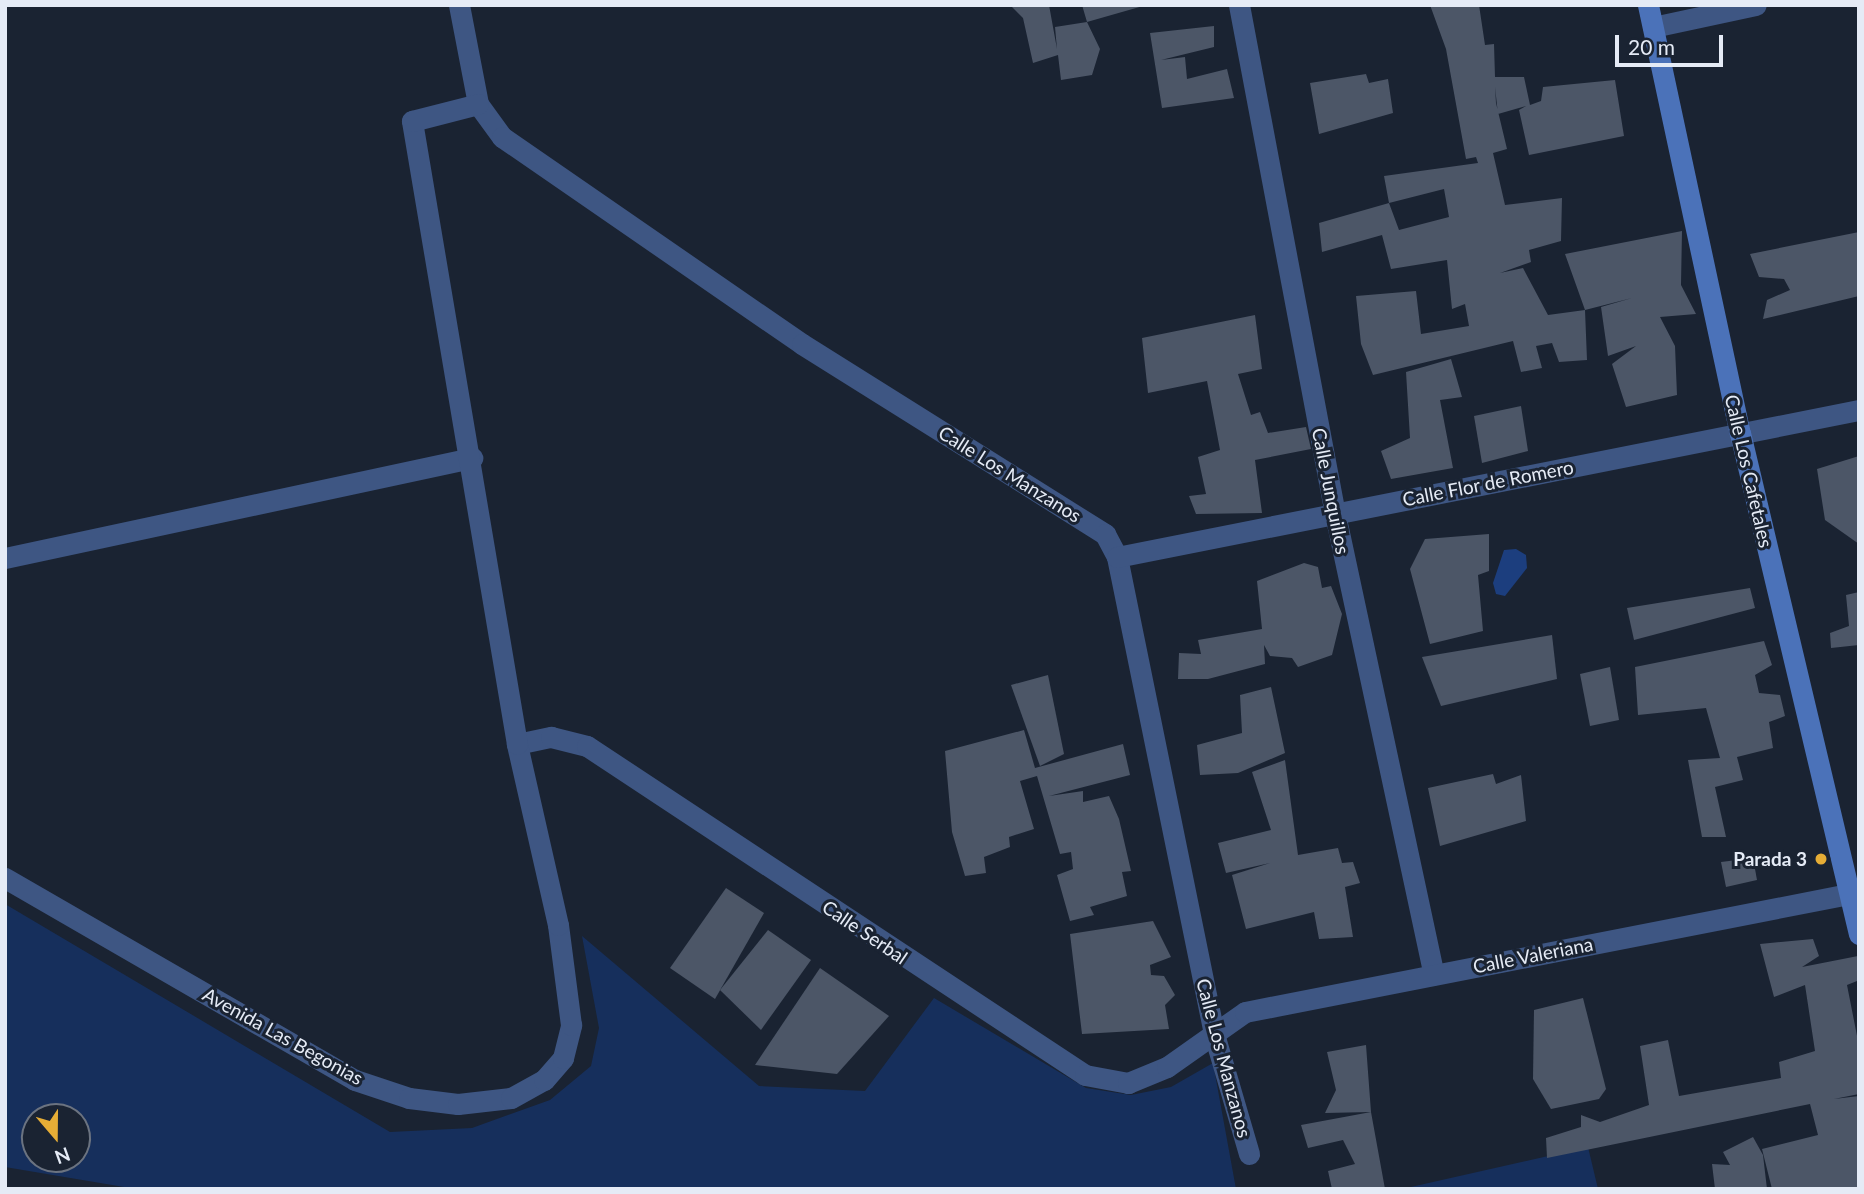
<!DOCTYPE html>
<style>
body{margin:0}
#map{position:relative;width:1864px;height:1194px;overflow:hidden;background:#1a2332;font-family:Lato,sans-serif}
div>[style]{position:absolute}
.green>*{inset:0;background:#162f5c}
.water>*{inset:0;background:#1c3e7e}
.building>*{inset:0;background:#4c5667}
.street>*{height:21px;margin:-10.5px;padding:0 10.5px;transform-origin:10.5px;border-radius:10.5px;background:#3e5683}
.secondary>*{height:21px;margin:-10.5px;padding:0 10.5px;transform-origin:10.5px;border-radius:10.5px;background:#4b72b9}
.dots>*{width:19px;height:19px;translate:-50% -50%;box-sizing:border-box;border:4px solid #1a2332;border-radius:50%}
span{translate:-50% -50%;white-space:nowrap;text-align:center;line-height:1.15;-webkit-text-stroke:6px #1a2332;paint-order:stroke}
.street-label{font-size:19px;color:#e5ebf6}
.poi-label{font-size:19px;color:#e5ebf6;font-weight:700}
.right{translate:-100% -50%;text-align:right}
.frame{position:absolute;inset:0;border:7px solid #e5ebf6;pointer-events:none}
.north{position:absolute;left:21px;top:1103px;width:70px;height:70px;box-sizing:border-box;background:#1a2332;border:2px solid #6b7380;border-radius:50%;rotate:160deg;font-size:19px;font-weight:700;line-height:28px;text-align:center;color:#e5ebf6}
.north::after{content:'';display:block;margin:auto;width:24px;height:32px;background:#e6ad36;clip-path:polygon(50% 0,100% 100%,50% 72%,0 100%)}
.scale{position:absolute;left:1615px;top:35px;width:108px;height:32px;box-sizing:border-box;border:4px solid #e5ebf6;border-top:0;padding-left:9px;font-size:21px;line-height:24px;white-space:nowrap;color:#e5ebf6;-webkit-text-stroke:5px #1a2332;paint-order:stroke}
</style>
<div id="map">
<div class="green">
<i style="clip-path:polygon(evenodd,5px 904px,390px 1132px,472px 1128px,550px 1100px,591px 1066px,599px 1028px,582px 936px,759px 1086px,865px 1091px,934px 998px,1086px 1088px,1131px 1095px,1171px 1087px,1213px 1063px,1236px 1189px,136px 1189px,5px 1167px,5px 904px,35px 1117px,77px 1117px,77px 1159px,35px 1159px,35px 1117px)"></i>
<i style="clip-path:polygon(1588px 1147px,1598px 1189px,1402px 1189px)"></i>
</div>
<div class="water">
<i style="clip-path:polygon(1516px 549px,1526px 555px,1527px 568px,1505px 596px,1496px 594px,1493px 583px,1504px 550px)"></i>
</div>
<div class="building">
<i style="clip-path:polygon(1010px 5px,1049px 5px,1057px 49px,1055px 27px,1087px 22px,1082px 5px,1143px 6px,1087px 22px,1100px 49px,1092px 75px,1061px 80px,1058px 55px,1033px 63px,1023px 18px)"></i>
<i style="clip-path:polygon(1430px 5px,1479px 5px,1485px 45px,1494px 44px,1495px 77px,1524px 77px,1530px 105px,1541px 101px,1543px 87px,1615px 80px,1624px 136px,1529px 155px,1519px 110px,1526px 106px,1498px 114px,1495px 87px,1496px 103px,1507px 149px,1493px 153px,1505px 205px,1562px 198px,1561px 241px,1529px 250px,1531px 262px,1500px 273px,1523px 268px,1548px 315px,1585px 310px,1565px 254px,1682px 231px,1681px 285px,1696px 314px,1660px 317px,1675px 346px,1677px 395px,1626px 407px,1612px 364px,1636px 346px,1608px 356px,1601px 307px,1632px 298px,1585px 310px,1587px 360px,1559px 362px,1552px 343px,1536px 346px,1542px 368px,1521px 372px,1513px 341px,1373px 375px,1361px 344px,1356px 296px,1416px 291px,1421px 334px,1469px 326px,1465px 304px,1452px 309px,1447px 260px,1391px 269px,1382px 235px,1322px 252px,1319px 223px,1389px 203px,1399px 230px,1449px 217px,1444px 189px,1389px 203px,1384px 176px,1478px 163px,1476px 157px,1466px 159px,1446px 49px)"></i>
<i style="clip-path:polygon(1214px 26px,1214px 47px,1161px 60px,1185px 57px,1187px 79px,1227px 69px,1234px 98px,1162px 108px,1150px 33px)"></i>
<i style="clip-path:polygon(1366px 74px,1369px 83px,1388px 79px,1393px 113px,1319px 134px,1310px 83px)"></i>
<i style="clip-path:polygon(1859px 232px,1859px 296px,1763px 319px,1767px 300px,1790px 290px,1784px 279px,1759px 277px,1750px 254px)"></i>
<i style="clip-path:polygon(1255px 315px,1262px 369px,1238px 374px,1251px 415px,1260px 412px,1268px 433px,1306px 427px,1311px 449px,1255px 460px,1262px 513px,1196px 514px,1189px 496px,1206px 494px,1198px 457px,1220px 450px,1207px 381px,1148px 393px,1142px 338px)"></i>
<i style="clip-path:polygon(1451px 359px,1462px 397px,1440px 400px,1453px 468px,1391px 479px,1381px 451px,1410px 438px,1406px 372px)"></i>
<i style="clip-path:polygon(1521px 406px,1528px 451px,1482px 463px,1474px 416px)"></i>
<i style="clip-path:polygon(1859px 456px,1859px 544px,1825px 520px,1817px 469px)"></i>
<i style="clip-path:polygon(1489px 534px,1489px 571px,1478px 575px,1483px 631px,1430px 644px,1410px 569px,1425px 539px)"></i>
<i style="clip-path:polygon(1304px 563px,1318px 567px,1322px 588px,1331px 586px,1342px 614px,1332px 655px,1298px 667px,1292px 658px,1270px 656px,1264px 645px,1265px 664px,1208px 679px,1178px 679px,1179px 653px,1201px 654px,1198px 640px,1262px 629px,1257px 581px)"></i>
<i style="clip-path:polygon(1750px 588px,1755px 608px,1634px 640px,1627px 608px)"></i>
<i style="clip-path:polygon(1859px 592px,1859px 645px,1831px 648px,1830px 633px,1849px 626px,1846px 595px)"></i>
<i style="clip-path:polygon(1552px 635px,1557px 679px,1441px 706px,1422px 657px)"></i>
<i style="clip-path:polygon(1764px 641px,1772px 665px,1755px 675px,1759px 693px,1780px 695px,1785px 716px,1769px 722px,1773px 748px,1737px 757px,1743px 780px,1715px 787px,1726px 837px,1702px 837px,1688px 760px,1720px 758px,1706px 708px,1638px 715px,1635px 667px)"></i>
<i style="clip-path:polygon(1610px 667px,1619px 720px,1590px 726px,1580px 674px)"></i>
<i style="clip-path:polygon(1048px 675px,1064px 754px,1040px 766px,1011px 685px)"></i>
<i style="clip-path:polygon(1271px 687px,1285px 753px,1238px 773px,1200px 775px,1197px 745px,1242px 733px,1240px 695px)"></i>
<i style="clip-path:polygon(1024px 730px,1035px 768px,1123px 744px,1130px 775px,1049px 796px,1083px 791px,1083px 802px,1109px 796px,1119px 819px,1131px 871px,1122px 872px,1127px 896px,1090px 907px,1094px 915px,1070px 921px,1057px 875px,1073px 869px,1071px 852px,1060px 854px,1037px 776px,1020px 781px,1034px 829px,1009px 837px,1010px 847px,984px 857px,986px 873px,965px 876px,952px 832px,945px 751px)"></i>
<i style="clip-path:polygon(1285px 760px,1298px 855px,1338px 848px,1342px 863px,1353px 862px,1360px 883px,1345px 887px,1353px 937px,1319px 939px,1314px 912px,1246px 929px,1232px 875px,1270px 863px,1226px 873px,1218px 843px,1271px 830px,1252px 772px)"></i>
<i style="clip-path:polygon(1493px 774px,1496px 784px,1521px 775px,1526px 821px,1440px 846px,1428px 788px)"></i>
<i style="clip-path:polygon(1753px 858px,1757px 880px,1726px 887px,1721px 862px)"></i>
<i style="clip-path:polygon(726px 888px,764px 913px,715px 999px,670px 968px)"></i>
<i style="clip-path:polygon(1153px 921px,1171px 957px,1150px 965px,1151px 975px,1164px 976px,1175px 995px,1165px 1005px,1169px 1029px,1082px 1034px,1070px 934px)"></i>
<i style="clip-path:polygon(768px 930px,811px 960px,761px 1030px,720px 990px)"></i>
<i style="clip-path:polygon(1813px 939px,1819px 956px,1802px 967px,1858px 956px,1857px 981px,1847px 985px,1859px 1046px,1859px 1094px,1834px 1099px,1859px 1096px,1859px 1189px,1772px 1189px,1762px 1149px,1818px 1135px,1810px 1104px,1547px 1158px,1546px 1138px,1581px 1127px,1581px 1115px,1600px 1122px,1649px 1105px,1640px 1046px,1668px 1040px,1679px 1096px,1781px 1078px,1779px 1062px,1815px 1051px,1805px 985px,1774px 997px,1760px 944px)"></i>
<i style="clip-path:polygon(820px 968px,889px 1016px,837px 1074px,755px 1065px)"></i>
<i style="clip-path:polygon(1583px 998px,1606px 1089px,1599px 1099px,1551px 1109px,1533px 1079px,1534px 1010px)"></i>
<i style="clip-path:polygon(1366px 1045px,1371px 1112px,1325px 1113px,1336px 1090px,1327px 1052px)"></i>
<i style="clip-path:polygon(1371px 1112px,1385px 1189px,1332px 1189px,1328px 1171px,1355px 1164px,1343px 1140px,1308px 1148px,1301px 1125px)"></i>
<i style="clip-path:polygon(1753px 1137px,1763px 1155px,1767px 1189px,1715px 1189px,1712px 1164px,1730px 1165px,1723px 1152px)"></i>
</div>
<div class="street">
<i style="left:459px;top:5px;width:101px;rotate:79.1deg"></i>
<i style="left:478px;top:104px;width:41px;rotate:54deg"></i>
<i style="left:502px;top:137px;width:364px;rotate:34.6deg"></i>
<i style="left:802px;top:344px;width:358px;rotate:32.1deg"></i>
<i style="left:1105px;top:534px;width:26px;rotate:62deg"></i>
<i style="left:1117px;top:557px;width:487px;rotate:78.5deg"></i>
<i style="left:1214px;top:1034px;width:125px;rotate:73.7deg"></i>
<i style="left:1239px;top:5px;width:518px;rotate:79.32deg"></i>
<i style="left:1335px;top:514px;width:471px;rotate:77.9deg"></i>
<i style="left:1653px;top:27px;width:105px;rotate:-12.1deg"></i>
<i style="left:1117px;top:557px;width:756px;rotate:-11.21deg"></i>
<i style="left:5px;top:558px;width:478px;rotate:-12.1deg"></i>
<i style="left:517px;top:744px;width:35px;rotate:-12deg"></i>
<i style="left:551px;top:737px;width:37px;rotate:14deg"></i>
<i style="left:587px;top:746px;width:597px;rotate:33.45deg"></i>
<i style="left:1085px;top:1075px;width:44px;rotate:10.5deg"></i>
<i style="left:1128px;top:1083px;width:42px;rotate:-22.3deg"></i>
<i style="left:1167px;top:1067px;width:95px;rotate:-35.2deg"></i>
<i style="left:1245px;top:1012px;width:626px;rotate:-11.06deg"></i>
<i style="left:5px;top:878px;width:404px;rotate:30deg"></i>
<i style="left:355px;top:1080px;width:57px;rotate:18.4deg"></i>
<i style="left:409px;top:1098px;width:49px;rotate:7deg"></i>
<i style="left:458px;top:1104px;width:53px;rotate:-6.5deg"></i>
<i style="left:511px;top:1098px;width:38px;rotate:-29deg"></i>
<i style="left:544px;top:1080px;width:29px;rotate:-49deg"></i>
<i style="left:563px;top:1058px;width:34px;rotate:-76deg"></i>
<i style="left:571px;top:1025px;width:101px;rotate:-97.4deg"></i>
<i style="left:558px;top:925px;width:186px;rotate:-102.8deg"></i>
<i style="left:517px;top:744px;width:632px;rotate:-99.57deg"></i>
<i style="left:412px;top:121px;width:68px;rotate:-14.4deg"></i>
</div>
<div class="secondary">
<i style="left:1648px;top:5px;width:438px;rotate:77.9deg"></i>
<i style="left:1740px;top:433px;width:515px;rotate:76.64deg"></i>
</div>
<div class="dots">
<i style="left:1821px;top:859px;background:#e6ad36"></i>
</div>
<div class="street-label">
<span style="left:1749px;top:471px;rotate:77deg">Calle Los Cafetales</span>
<span style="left:1010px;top:474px;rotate:32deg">Calle Los Manzanos</span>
<span style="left:1488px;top:483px;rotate:-11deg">Calle Flor de Romero</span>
<span style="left:1331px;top:491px;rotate:79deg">Calle Junquillos</span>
<span style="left:865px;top:932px;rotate:34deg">Calle Serbal</span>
<span style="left:1533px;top:955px;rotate:-11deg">Calle Valeriana</span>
<span style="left:283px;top:1036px;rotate:29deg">Avenida Las Begonias</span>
<span style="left:1224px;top:1058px;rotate:75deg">Calle Los Manzanos</span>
</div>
<div class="poi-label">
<span class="right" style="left:1807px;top:859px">Parada 3</span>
</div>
<div class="frame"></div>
<div class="north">N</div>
<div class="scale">20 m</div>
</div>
